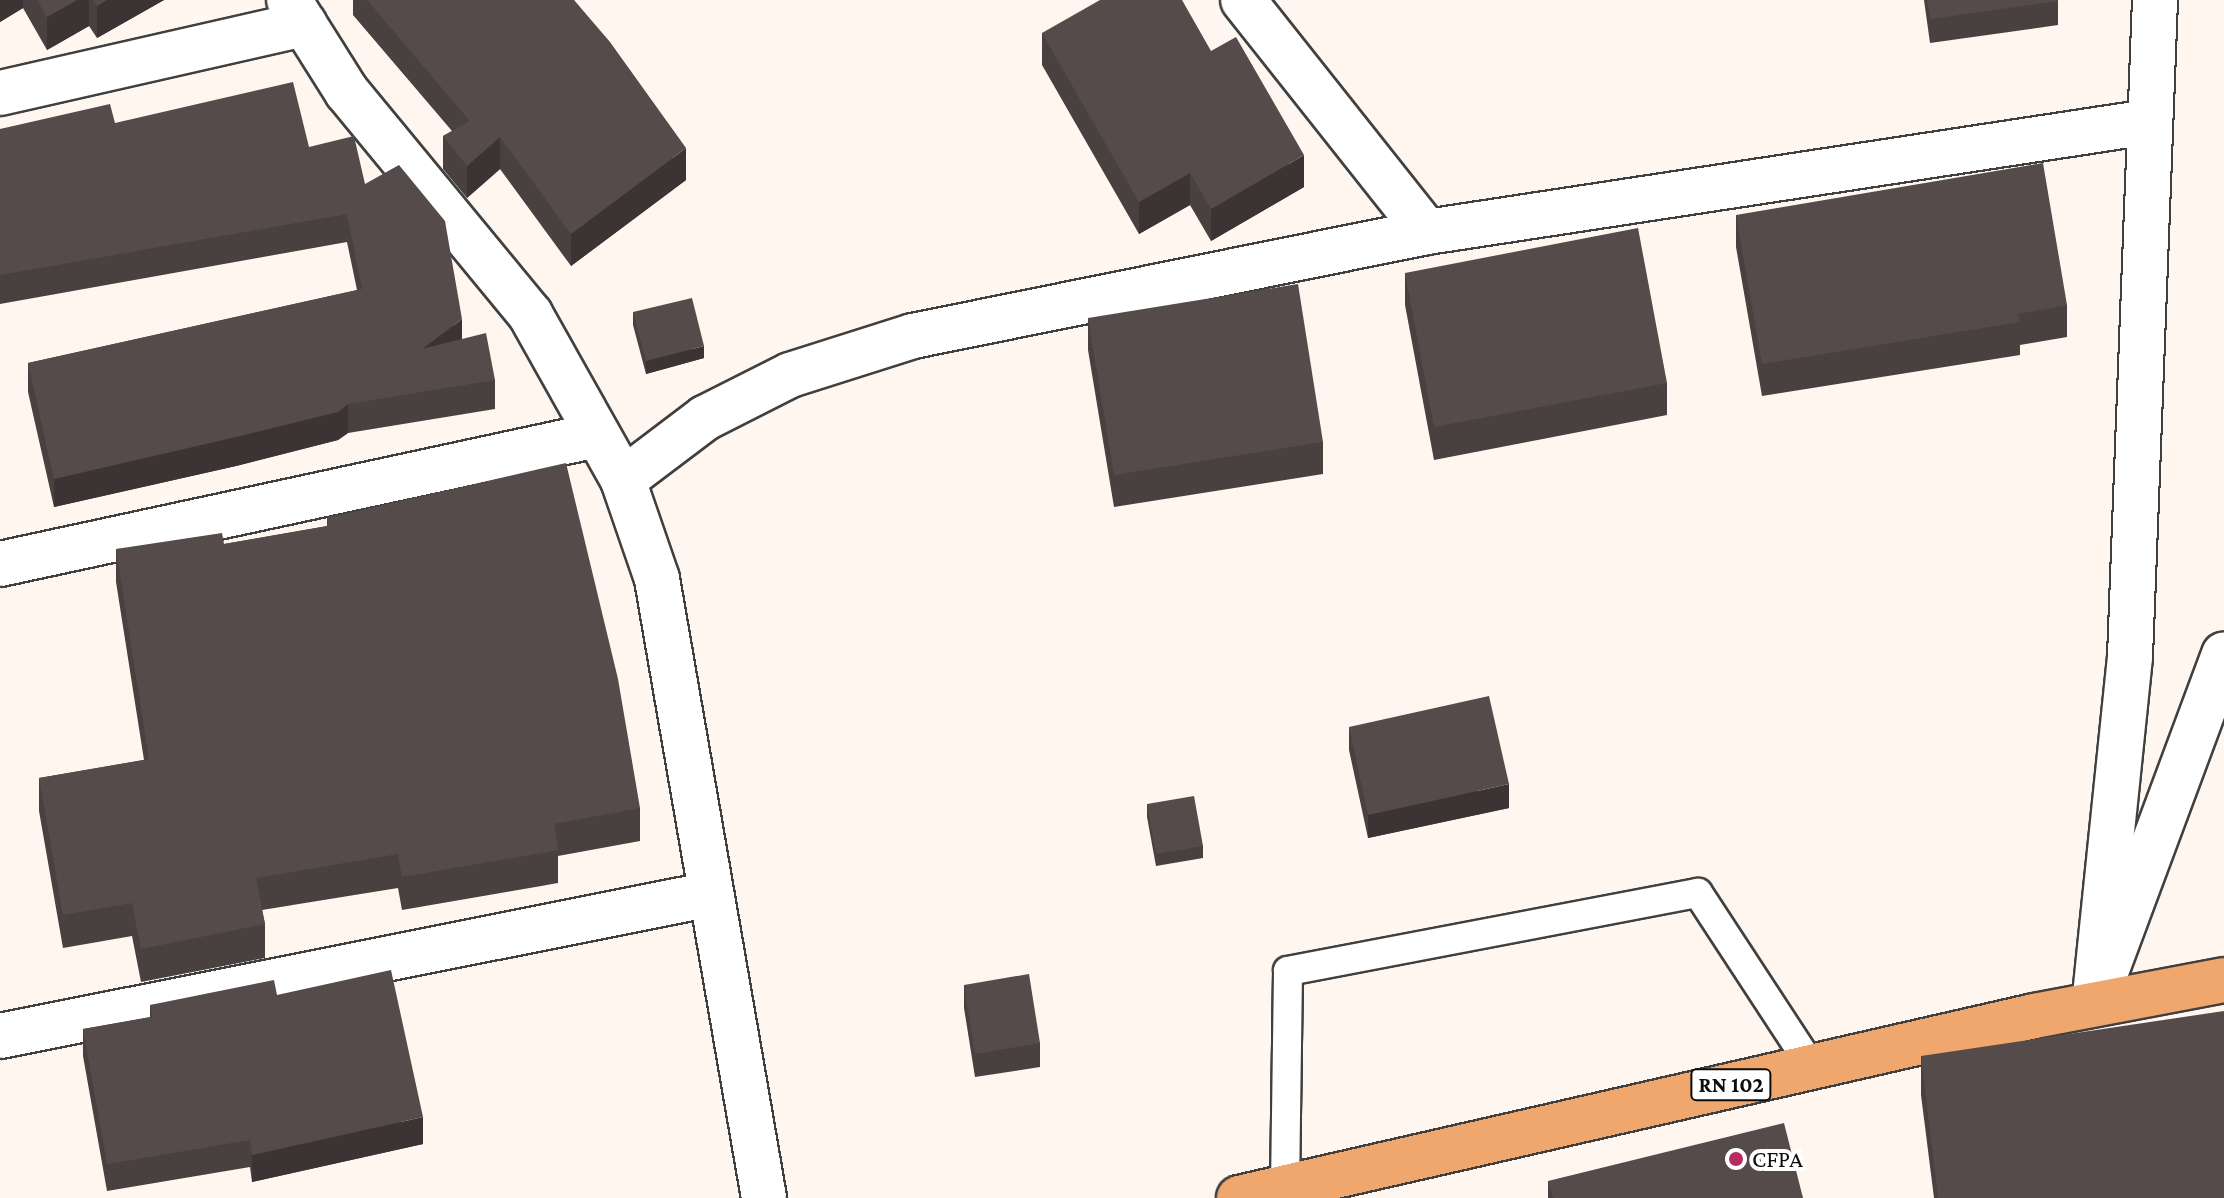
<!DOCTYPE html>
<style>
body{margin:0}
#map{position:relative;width:2224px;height:1198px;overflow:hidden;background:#fef6ef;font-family:"Crimson Pro",serif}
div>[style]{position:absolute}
.roads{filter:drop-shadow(2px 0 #404040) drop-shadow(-2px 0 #404040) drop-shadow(0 2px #404040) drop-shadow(0 -2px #404040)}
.service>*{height:28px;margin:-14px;padding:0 14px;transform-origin:14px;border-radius:14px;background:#fff}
.minor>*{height:44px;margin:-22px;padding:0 22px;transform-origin:22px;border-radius:22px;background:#fff}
.primary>*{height:44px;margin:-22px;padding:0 22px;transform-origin:22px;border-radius:22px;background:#f0a76d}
.wall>*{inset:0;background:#494040}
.shaded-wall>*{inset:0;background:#3c3434}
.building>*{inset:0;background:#554b4a}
.dots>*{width:22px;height:22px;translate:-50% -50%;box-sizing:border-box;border:4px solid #fff;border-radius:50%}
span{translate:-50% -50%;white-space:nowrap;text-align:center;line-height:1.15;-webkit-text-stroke:8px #fff;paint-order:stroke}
.shield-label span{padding:2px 6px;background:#fff;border:2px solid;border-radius:6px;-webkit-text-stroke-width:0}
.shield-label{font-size:22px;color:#0d0d0d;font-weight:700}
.poi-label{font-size:24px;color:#0d0d0d}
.left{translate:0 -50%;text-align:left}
</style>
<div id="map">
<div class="roads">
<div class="service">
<i style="left:1285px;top:1187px;width:216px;rotate:-89.2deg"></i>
<i style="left:1288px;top:971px;width:417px;rotate:-10.8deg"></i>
<i style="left:1698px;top:893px;width:208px;rotate:56.8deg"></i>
</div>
<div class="minor">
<i style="left:289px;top:0;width:109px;rotate:57.8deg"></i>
<i style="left:347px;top:92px;width:288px;rotate:50.5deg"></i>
<i style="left:530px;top:314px;width:190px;rotate:60.7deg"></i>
<i style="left:623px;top:480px;width:105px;rotate:71deg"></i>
<i style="left:657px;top:579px;width:628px;rotate:80.19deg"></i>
<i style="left:1243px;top:0;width:296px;rotate:51.6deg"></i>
<i style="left:2155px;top:0;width:657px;rotate:92.18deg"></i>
<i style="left:2130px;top:657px;width:349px;rotate:95.9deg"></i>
<i style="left:2094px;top:1004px;width:373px;rotate:-69.6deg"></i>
<i style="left:0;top:93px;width:312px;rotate:-12.8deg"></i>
<i style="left:623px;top:480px;width:103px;rotate:-37.1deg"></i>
<i style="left:705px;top:418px;width:95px;rotate:-26.8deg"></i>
<i style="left:790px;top:375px;width:129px;rotate:-17.6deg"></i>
<i style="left:913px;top:336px;width:524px;rotate:-11.44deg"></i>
<i style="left:1427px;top:232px;width:729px;rotate:-8.67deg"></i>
<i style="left:0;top:564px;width:611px;rotate:-12.19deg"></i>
<i style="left:0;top:1036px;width:725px;rotate:-11.29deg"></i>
</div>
<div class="primary">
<i style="left:1239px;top:1198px;width:816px;rotate:-12.89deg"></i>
<i style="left:2034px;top:1016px;width:193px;rotate:-10.7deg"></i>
</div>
</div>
<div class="wall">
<i style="clip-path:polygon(0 0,164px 0,97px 38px,89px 26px,47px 50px,23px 8px,0 22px)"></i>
<i style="clip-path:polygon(353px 0,574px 0,686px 180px,571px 266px,500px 169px,467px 198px,443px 169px,443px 136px,452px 131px,353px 15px)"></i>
<i style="clip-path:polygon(1924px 0,2058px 0,2058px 25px,1930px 43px)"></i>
<i style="clip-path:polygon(1042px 33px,1211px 51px,1304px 187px,1211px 241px,1190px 205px,1139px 234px,1042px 65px)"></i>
<i style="clip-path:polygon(115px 123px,309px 147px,365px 184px,462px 339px,495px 380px,495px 409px,348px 433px,338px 440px,236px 466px,54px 507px,28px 392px,28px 363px,357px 290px,347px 242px,0 304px,0 129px)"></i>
<i style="clip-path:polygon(1736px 215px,2067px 305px,2067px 337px,2020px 345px,2020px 355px,1762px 396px,1736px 247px)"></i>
<i style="clip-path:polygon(1405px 273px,1667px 383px,1667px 415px,1434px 460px,1405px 305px)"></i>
<i style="clip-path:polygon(633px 312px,704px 358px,646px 374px,633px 325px)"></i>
<i style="clip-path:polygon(1088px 318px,1323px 442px,1323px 474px,1114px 507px,1088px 350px)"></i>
<i style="clip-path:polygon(327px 518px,640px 808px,640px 841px,558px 856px,558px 883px,402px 910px,398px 888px,262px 910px,265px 924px,265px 958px,141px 982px,132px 936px,63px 948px,39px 811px,39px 778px,144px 760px,116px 582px,116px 549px,224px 544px,327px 526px)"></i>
<i style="clip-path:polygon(1349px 727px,1509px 808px,1368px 838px,1349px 750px)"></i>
<i style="clip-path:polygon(1147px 804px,1203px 846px,1203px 858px,1156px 866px,1147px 817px)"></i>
<i style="clip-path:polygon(964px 985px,1040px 1043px,1040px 1067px,975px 1077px,964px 1008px)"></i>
<i style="clip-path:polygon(277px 995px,423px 1144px,252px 1182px,250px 1167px,107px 1191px,83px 1056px,83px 1029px,150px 1017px,150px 1005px)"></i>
<i style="clip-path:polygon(1921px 1056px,2224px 1198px,1934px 1198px,1921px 1095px)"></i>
<i style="clip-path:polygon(1548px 1181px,1803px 1198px,1548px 1198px)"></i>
</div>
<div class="shaded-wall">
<i style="clip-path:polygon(0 0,23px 0,23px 8px,0 22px)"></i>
<i style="clip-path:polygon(77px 0,89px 0,89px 26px,47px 50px,47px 17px)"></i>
<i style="clip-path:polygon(107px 0,164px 0,97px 38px,97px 6px)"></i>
<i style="clip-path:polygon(500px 137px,500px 169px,467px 198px,467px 166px)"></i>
<i style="clip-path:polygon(686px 148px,686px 180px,571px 266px,571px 234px)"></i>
<i style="clip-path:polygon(1304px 155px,1304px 187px,1211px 241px,1211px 209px)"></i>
<i style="clip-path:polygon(1190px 173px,1190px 205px,1139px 234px,1139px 202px)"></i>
<i style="clip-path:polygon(462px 319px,462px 347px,422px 349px)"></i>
<i style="clip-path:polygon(704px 346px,704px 358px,646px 374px,646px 361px)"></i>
<i style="clip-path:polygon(348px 404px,348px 433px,338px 440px,236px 466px,54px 507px,54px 479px)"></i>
<i style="clip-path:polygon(1509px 784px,1509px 808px,1368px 838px,1368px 815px)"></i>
<i style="clip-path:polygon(423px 1117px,423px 1144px,252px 1182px,252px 1155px)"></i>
</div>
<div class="building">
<i style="clip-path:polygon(37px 0,77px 0,47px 17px)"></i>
<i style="clip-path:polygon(93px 0,107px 0,97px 6px)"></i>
<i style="clip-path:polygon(367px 0,574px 0,610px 42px,686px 148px,571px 234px,500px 137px,467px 166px,443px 136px,470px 121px)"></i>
<i style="clip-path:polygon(1100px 0,1182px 0,1211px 51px,1236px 37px,1304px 155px,1211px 209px,1190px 173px,1139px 202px,1042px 33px)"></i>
<i style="clip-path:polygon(1927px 0,2058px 0,2058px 1px,1930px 19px)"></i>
<i style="clip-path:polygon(293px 82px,309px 147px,354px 136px,365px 184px,399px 165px,445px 221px,462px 319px,422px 349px,486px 333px,495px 380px,348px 404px,338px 412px,236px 437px,54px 479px,28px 363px,362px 289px,347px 214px,0 275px,0 129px,110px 104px,115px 123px)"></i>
<i style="clip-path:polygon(2043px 163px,2067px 305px,2018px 314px,2020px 322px,1762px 364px,1736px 215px)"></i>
<i style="clip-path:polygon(1638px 228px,1667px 383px,1434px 427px,1405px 273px)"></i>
<i style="clip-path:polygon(1298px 284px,1323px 442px,1114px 475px,1088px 318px)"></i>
<i style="clip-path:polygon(692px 298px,704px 346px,646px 361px,633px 312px)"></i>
<i style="clip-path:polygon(566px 463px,618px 679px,640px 808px,554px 824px,558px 850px,402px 877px,398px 854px,256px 878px,265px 924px,141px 949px,132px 903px,63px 915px,39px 778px,149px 759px,116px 549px,222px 533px,224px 544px,328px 526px,327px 518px)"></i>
<i style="clip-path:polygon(1489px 696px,1509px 784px,1368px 815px,1349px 727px)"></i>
<i style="clip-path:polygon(1194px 796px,1203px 846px,1156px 854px,1147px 804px)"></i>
<i style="clip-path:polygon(391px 970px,423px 1117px,252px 1155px,250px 1140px,107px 1164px,83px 1029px,153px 1017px,150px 1005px,274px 980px,277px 995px)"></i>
<i style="clip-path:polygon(1029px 974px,1040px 1043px,975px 1054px,964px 985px)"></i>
<i style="clip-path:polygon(2224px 1011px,2224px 1198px,1938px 1198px,1921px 1056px)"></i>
<i style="clip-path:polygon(1784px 1123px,1803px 1198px,1553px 1198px,1548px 1181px)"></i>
</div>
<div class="dots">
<i style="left:1736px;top:1159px;background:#b52d5e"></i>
</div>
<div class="shield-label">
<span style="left:1731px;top:1085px">RN 102</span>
</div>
<div class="poi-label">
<span class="left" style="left:1752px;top:1159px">CFPA</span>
</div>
</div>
